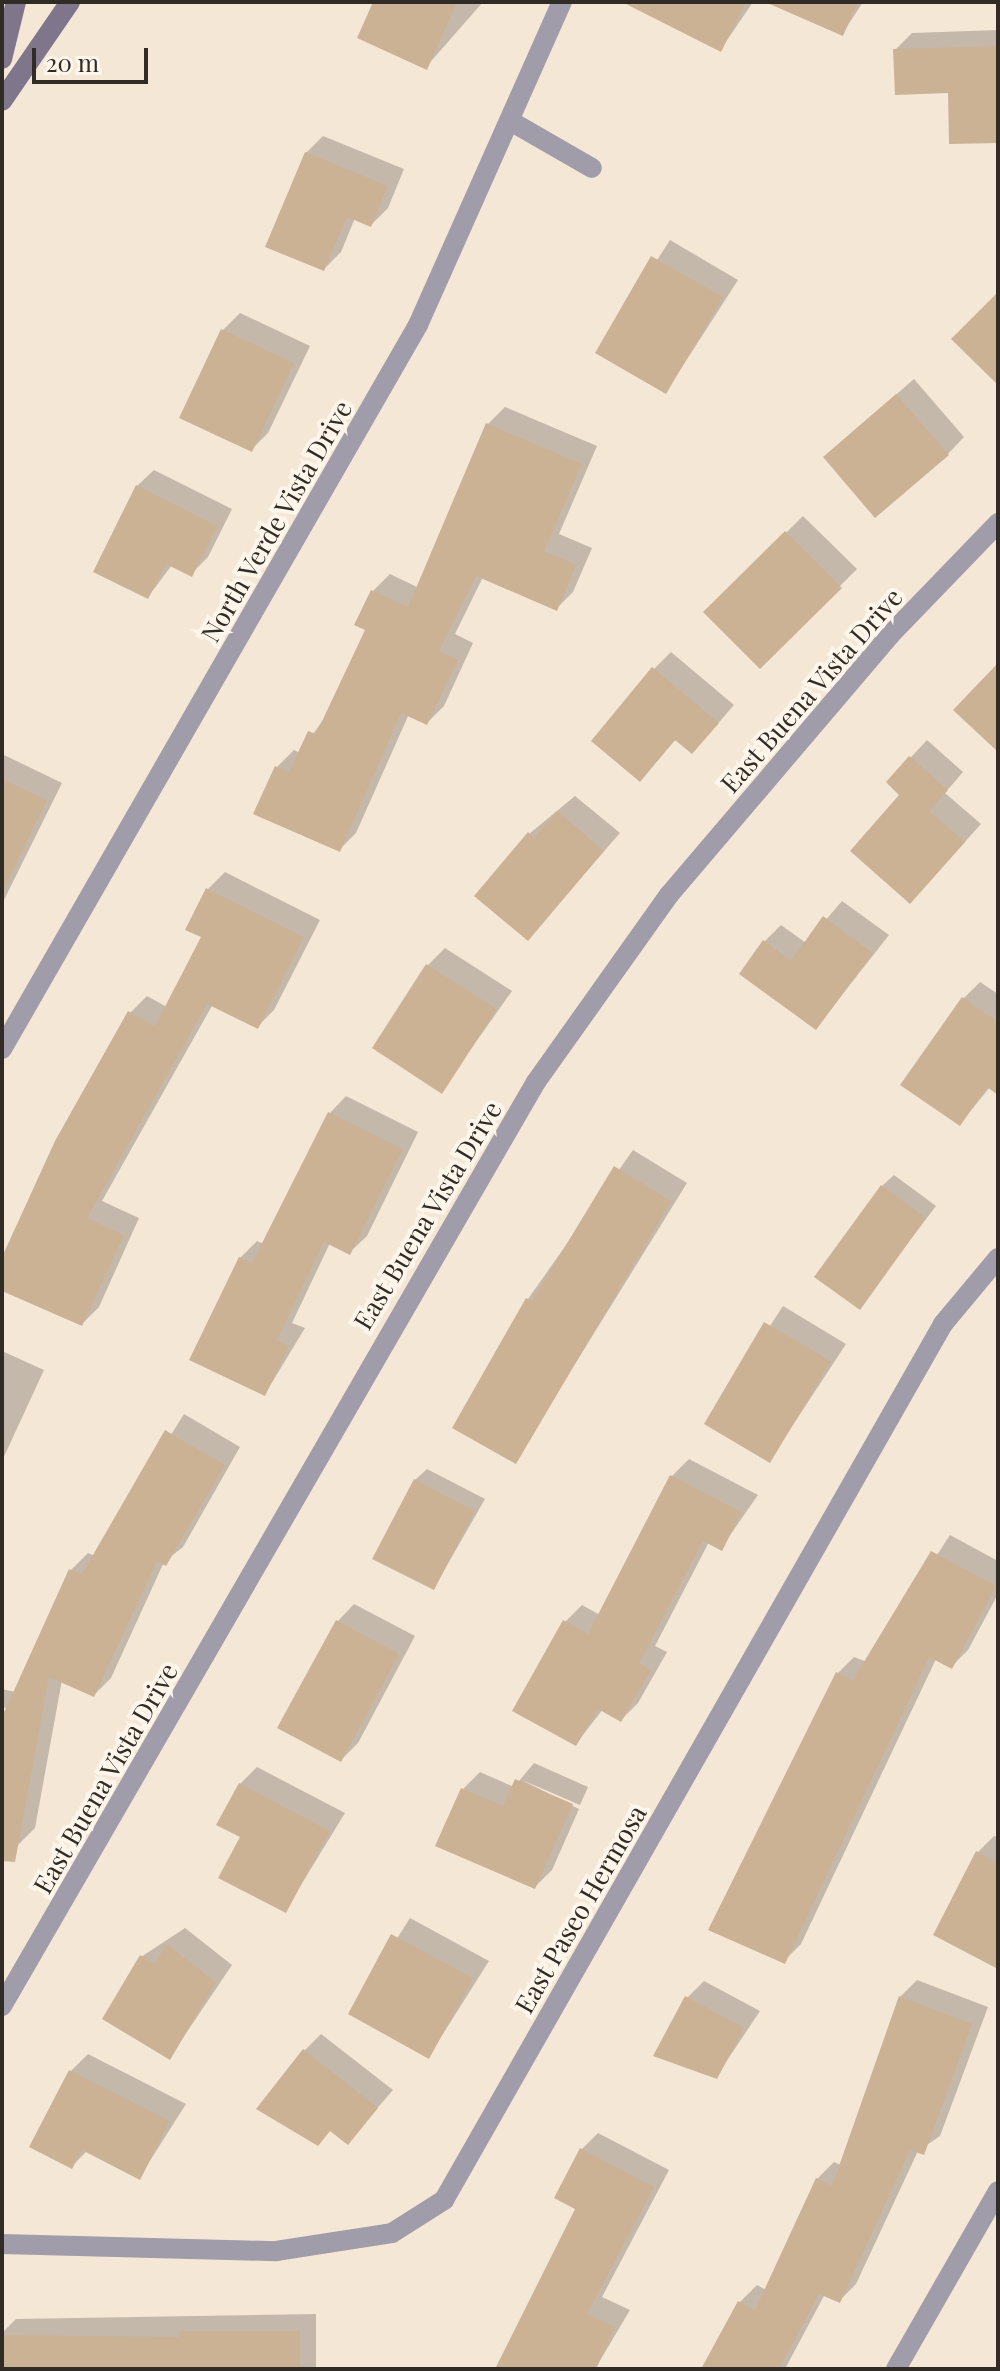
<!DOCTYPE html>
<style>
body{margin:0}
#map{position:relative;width:1000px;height:2371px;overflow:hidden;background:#f5e7d6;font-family:"Playfair Display",serif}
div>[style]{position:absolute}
.shadow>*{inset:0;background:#0003}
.building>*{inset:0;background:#cbb295}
.street>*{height:20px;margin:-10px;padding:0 10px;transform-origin:10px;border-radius:10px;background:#a19caa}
.secondary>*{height:20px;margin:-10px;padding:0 10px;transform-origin:10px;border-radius:10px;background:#7f768c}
span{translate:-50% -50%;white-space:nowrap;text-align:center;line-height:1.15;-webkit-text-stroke:8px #fef5eb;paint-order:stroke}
.street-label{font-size:26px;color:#302b25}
.frame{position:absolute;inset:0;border:4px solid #302b25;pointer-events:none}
.scale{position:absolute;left:32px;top:48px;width:116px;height:36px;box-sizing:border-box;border:4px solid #302b25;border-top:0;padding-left:10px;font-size:24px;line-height:28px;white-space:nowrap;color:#302b25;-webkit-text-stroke:6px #fef5eb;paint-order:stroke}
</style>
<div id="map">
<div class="shadow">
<i style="clip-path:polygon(376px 2px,483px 2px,426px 67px)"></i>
<i style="clip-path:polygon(656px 2px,753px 2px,721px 49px)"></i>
<i style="clip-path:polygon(814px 2px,863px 2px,842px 34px)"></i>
<i style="clip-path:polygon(998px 30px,998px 141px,951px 142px,950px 91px,895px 50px,912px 33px)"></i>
<i style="clip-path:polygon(323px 136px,404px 169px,388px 208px,371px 225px,355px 218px,341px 252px,324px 269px,306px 153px)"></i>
<i style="clip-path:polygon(670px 240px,738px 280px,666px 392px,598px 352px)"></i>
<i style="clip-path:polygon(240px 313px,310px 346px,268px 433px,251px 450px,182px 417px,223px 330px)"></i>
<i style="clip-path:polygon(914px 379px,964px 437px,948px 454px,825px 457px)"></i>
<i style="clip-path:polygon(505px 407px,597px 446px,559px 534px,592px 548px,573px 592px,556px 609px,483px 577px,455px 634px,473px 643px,444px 706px,427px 723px,409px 714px,356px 833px,339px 850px,277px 767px,294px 750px,300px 753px,327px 714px,368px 629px,373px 591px,390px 574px,419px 588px,488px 424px)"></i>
<i style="clip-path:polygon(154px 470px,232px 509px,208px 557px,191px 574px,172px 565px,148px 597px,137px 486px)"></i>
<i style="clip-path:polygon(803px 516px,857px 569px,760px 666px,706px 612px)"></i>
<i style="clip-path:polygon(671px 652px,734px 705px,709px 734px,677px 738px,640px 779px,654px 669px)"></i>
<i style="clip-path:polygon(927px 740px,963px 772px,945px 793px,981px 824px,927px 884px,902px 794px,888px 782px)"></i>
<i style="clip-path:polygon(2px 754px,62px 783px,2px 904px)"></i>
<i style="clip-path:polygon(575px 796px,620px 833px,528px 938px,529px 834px)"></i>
<i style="clip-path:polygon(225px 872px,320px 920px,274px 1010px,257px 1027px,213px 1004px,102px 1201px,139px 1218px,99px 1307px,82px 1324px,2px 1288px,2px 1262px,130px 1013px,147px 996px,167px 1007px,204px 936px,208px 889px)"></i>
<i style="clip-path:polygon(842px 901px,889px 935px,816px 1028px,764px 942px,781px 925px,806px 943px)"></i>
<i style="clip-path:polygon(445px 948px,512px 991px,441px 1091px,428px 965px)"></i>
<i style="clip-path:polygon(980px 982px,998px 994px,998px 1093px,990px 1087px,960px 1124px,963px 999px)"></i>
<i style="clip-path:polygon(346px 1096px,418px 1132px,367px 1236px,350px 1252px,330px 1243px,292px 1323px,305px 1328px,265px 1394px,240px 1258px,257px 1241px,264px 1244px,330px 1113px)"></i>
<i style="clip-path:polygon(633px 1150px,687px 1183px,515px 1461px,528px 1299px)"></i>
<i style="clip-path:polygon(894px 1175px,936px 1206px,859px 1307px,882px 1186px)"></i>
<i style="clip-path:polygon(783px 1306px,846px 1344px,770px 1460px,707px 1423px)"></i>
<i style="clip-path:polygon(2px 1351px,44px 1370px,2px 1461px)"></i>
<i style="clip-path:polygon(184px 1414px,240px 1447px,183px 1547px,164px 1562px,111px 1678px,94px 1695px,62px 1680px,35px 1828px,18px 1845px,2px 1841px,2px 1711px,15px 1710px,2px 1707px,2px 1689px,15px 1692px,71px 1570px,88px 1553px,95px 1556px)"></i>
<i style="clip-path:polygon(689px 1459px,758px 1495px,721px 1548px,709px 1542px,655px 1646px,667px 1652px,638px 1703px,621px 1720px,603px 1709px,576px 1744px,565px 1622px,582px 1605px,600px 1615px,672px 1476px)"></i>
<i style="clip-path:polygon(427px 1469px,485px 1499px,434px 1588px,415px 1480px)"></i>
<i style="clip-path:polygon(950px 1535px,998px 1561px,998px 1594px,968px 1650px,951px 1667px,936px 1659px,801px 1944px,784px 1961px,838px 1673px,854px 1657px,867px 1662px)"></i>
<i style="clip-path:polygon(354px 1604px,415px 1636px,358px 1743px,341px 1760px,338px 1621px)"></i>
<i style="clip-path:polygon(534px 1763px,588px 1787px,580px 1805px,522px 1780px,579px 1809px,552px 1870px,535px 1887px,463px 1789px,480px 1772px,514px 1787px)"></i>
<i style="clip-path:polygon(257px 1767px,345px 1813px,285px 1911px,242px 1836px,240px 1784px)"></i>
<i style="clip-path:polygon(994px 1836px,998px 1837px,998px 1966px,978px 1852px)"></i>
<i style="clip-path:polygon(410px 1918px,489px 1961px,429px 2056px,350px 2013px)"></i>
<i style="clip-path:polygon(185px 1928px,232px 1965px,170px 2057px,141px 1957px)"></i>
<i style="clip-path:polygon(917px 1980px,988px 2007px,940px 2136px,918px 2151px,856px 2284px,839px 2301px,825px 2294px,785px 2369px,703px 2369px,740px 2302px,757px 2285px,766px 2290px,817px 2179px,834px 2162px,841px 2165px,900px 1997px)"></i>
<i style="clip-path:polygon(704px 1981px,760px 2011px,716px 2077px,687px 1998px)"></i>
<i style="clip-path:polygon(321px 2034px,393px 2090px,348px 2142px,332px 2129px,304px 2051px)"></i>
<i style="clip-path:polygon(88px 2054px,186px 2104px,139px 2178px,87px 2151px,72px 2166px,71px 2071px)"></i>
<i style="clip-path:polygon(598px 2133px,669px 2170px,602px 2297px,630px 2310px,595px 2369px,499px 2369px,577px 2208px,581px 2150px)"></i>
<i style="clip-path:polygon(316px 2314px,316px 2369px,2px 2369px,2px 2333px,16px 2319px)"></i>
</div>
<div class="building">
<i style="clip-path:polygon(373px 2px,457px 2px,427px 70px,357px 38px)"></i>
<i style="clip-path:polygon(622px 2px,746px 2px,721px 52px)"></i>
<i style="clip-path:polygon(765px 2px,858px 2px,843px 36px)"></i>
<i style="clip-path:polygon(997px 46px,998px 143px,949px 144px,948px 93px,895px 95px,893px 49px)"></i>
<i style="clip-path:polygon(305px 152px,388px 186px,371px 227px,347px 217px,324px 271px,265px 247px)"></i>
<i style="clip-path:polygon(651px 256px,723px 297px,666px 394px,595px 353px)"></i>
<i style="clip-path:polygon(998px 292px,998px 385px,951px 339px)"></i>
<i style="clip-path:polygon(221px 329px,294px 363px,252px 452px,179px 418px)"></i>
<i style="clip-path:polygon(896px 394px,949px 455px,875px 518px,823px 457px)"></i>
<i style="clip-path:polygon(486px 423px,582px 464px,544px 551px,576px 565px,557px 611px,476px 576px,439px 651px,458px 660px,427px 725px,401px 713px,340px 852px,253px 814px,275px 766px,289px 772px,308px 731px,316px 734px,365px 630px,354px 625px,371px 590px,408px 607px)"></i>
<i style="clip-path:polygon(136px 485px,217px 526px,192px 577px,166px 564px,148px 599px,93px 572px)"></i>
<i style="clip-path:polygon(785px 531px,842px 588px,760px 669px,703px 612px)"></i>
<i style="clip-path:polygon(998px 663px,998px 752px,953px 710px)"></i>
<i style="clip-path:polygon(652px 667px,719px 723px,692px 754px,675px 740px,640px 782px,591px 741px)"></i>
<i style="clip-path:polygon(909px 756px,948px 790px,929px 811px,965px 842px,910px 904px,850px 851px,899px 795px,886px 782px)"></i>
<i style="clip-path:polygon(2px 779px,47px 800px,2px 893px)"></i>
<i style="clip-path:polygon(557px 811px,604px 851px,528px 941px,474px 896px,528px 832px,534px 838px)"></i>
<i style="clip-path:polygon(206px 888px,304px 937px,258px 1029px,207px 1004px,87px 1218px,124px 1235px,82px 1326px,2px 1291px,2px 1257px,55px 1141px,128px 1011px,155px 1026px,201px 937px,185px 930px)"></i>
<i style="clip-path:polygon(823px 916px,873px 953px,816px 1030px,739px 974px,763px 940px,791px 961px)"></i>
<i style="clip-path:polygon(426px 964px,497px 1009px,442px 1094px,372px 1048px)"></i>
<i style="clip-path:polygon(962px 997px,998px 1022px,998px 1095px,987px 1087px,960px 1126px,900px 1085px)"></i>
<i style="clip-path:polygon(328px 1112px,403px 1149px,350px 1255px,324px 1242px,277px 1340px,289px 1346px,265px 1396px,189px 1360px,239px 1257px,252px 1263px)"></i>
<i style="clip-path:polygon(614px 1166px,671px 1201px,516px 1464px,452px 1428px,526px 1298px,532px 1301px)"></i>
<i style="clip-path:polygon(881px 1185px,926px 1218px,860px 1310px,814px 1277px)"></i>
<i style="clip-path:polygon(764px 1322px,831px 1361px,770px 1463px,704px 1424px)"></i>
<i style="clip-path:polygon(165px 1430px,225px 1465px,166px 1566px,157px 1561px,94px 1697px,49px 1677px,15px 1862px,2px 1861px,2px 1717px,69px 1569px,82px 1574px)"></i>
<i style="clip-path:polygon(670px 1475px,742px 1512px,722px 1551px,703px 1541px,639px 1663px,651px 1670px,621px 1722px,598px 1709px,576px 1746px,512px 1711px,563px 1620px,588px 1634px)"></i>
<i style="clip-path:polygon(414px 1479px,475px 1511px,434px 1590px,372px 1559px)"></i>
<i style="clip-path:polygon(931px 1551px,996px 1586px,952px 1669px,929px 1657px,785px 1964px,708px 1930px,836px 1672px,853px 1680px)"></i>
<i style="clip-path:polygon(336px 1620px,399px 1654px,341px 1762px,277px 1728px)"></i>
<i style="clip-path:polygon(515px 1779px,573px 1804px,535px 1889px,435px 1846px,461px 1788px,503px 1806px)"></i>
<i style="clip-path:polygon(239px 1783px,330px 1831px,286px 1913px,218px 1878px,240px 1837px,216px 1825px)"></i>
<i style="clip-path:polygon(976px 1851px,998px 1863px,998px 1969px,933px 1935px)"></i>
<i style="clip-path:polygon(391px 1934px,473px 1978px,429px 2059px,348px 2014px)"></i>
<i style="clip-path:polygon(166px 1944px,216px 1982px,170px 2060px,102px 2019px,140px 1955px,155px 1964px)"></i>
<i style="clip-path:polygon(685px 1996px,744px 2028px,717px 2079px,653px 2056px)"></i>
<i style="clip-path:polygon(899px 1996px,972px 2024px,924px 2155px,910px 2150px,840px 2303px,819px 2294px,779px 2369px,701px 2369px,738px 2301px,755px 2310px,816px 2178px,832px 2186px)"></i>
<i style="clip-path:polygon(303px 2049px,378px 2108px,348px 2145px,330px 2131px,318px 2146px,256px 2109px)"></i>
<i style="clip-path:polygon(69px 2070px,170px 2121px,140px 2180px,82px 2150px,72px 2169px,29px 2147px)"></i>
<i style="clip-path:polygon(580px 2148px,654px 2187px,587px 2314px,615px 2327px,596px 2369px,495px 2369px,575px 2209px,554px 2198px)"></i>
<i style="clip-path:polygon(179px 2331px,300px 2331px,300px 2369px,2px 2369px,2px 2335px,179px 2337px)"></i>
</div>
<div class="street">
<i style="left:512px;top:122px;width:92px;rotate:29.9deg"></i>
<i style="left:2px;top:1049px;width:835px;rotate:-60.12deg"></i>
<i style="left:418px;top:325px;width:354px;rotate:-66deg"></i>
<i style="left:2px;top:2006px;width:1067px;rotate:-59.98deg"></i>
<i style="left:536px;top:1082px;width:229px;rotate:-54.6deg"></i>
<i style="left:669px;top:895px;width:341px;rotate:-49.6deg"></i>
<i style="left:890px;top:635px;width:156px;rotate:-46deg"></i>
<i style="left:2px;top:2244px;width:274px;rotate:1.5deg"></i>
<i style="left:276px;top:2251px;width:117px;rotate:-8.8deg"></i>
<i style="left:392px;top:2233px;width:62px;rotate:-32.4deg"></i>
<i style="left:444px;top:2200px;width:1008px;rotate:-60.33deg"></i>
<i style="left:943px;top:1324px;width:86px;rotate:-50.2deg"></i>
<i style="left:896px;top:2369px;width:205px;rotate:-60.2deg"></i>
</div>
<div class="secondary">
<i style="left:2px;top:59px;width:59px;rotate:-76.2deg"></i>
<i style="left:2px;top:101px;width:120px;rotate:-55.5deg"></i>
</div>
<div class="street-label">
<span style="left:276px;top:521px;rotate:-60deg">North Verde Vista Drive</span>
<span style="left:811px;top:690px;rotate:-49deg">East Buena Vista Drive</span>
<span style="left:427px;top:1215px;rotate:-59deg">East Buena Vista Drive</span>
<span style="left:105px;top:1778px;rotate:-60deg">East Buena Vista Drive</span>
<span style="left:580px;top:1909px;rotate:-60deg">East Paseo Hermosa</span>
</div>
<div class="frame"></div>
<div class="scale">20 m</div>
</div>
